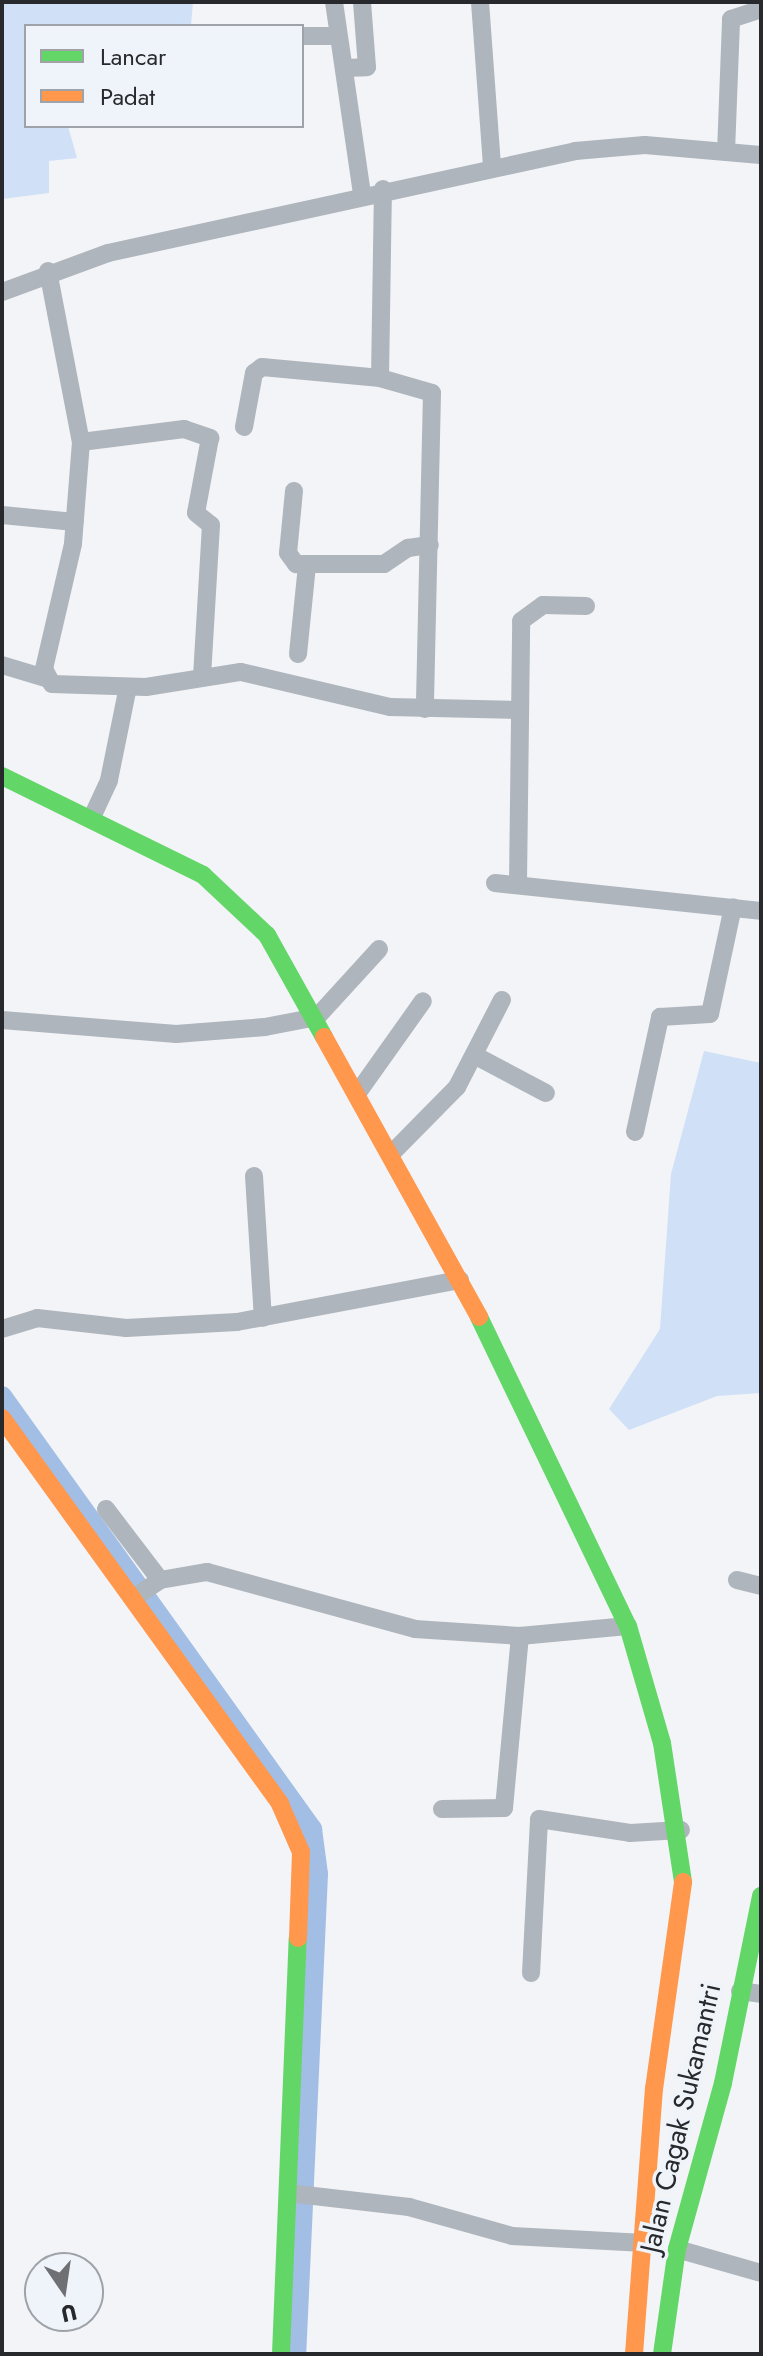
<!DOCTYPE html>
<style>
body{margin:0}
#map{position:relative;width:763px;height:2356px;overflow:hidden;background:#f2f4f7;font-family:Jost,sans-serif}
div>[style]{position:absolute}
.green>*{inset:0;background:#cfe0f7}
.canal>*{height:20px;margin:-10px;padding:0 10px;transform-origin:10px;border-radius:10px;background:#a2bee4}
.street>*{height:18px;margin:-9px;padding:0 9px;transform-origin:9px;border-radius:9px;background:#afb5bc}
.fast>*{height:18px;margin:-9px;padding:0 9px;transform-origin:9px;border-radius:9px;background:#63d668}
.slow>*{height:18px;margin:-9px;padding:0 9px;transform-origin:9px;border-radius:9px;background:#ff974d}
span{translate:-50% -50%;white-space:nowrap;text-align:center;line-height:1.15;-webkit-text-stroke:7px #eff4fa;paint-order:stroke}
.street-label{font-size:28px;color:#28292c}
.frame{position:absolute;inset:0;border:4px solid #28292c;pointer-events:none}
.legend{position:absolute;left:24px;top:24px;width:280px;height:104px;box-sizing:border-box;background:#eff4fa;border:2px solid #9fa3a8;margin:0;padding:10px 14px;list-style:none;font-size:24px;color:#28292c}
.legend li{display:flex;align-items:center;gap:16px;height:40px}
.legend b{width:40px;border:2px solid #9fa3a8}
.north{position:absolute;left:24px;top:2252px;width:80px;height:80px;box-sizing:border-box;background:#eff4fa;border:2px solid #9fa3a8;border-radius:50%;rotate:167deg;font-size:22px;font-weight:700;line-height:32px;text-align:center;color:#28292c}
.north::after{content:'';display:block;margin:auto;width:28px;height:36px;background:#6f7073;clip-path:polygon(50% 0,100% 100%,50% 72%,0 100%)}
</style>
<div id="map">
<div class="green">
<i style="clip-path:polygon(2px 2px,193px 2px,191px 26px,26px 26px,26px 126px,68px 126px,77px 158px,49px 161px,49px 193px,2px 199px)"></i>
<i style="clip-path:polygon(704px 1051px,761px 1063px,761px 1393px,717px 1396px,629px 1430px,609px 1409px,660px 1329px,671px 1174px)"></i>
</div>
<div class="canal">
<i style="left:2px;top:1396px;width:533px;rotate:54.4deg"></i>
<i style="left:312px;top:1829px;width:45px;rotate:82.4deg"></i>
<i style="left:318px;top:1874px;width:481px;rotate:92.6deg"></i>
</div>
<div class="street">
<i style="left:334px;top:2px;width:193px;rotate:81.7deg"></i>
<i style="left:480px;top:2px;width:164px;rotate:85.8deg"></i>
<i style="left:302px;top:36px;width:35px"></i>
<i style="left:344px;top:68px;width:23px;rotate:-2deg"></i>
<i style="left:367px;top:67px;width:65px;rotate:-94.4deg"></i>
<i style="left:726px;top:152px;width:133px;rotate:-87.8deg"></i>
<i style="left:731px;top:19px;width:32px;rotate:-18deg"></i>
<i style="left:48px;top:271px;width:174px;rotate:79.1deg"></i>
<i style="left:81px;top:442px;width:102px;rotate:94.5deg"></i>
<i style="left:73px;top:544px;width:128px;rotate:103.1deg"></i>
<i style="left:44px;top:669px;width:17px;rotate:62deg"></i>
<i style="left:52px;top:684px;width:94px;rotate:1.8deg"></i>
<i style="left:146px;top:687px;width:96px;rotate:-9deg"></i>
<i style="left:241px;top:672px;width:153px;rotate:13.2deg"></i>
<i style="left:390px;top:707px;width:129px;rotate:1.3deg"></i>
<i style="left:2px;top:292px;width:113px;rotate:-20.2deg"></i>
<i style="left:108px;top:253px;width:478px;rotate:-12.3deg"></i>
<i style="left:575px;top:151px;width:70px;rotate:-4.9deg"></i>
<i style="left:645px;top:145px;width:116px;rotate:4.9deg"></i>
<i style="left:380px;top:378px;width:189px;rotate:-89.1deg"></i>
<i style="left:244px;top:427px;width:55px;rotate:-79.5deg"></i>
<i style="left:254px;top:373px;width:10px;rotate:-37deg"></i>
<i style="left:262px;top:367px;width:119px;rotate:5.3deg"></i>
<i style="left:380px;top:378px;width:54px;rotate:16.1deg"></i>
<i style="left:432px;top:393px;width:316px;rotate:91.3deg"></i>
<i style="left:81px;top:442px;width:104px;rotate:-7.2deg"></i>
<i style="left:184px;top:429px;width:28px;rotate:19deg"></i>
<i style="left:210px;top:438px;width:76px;rotate:100.6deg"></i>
<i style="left:196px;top:513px;width:19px;rotate:39deg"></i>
<i style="left:211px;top:525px;width:152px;rotate:93.4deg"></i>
<i style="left:294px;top:491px;width:62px;rotate:95.5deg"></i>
<i style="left:288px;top:553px;width:14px;rotate:54deg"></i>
<i style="left:296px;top:564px;width:88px"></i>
<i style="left:384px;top:564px;width:29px;rotate:-34deg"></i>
<i style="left:408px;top:548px;width:22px;rotate:-8deg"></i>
<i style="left:2px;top:515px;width:73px;rotate:5.5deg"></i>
<i style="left:298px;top:654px;width:88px;rotate:-84.2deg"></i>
<i style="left:2px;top:665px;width:45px;rotate:16.8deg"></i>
<i style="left:93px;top:815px;width:38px;rotate:-65deg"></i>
<i style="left:109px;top:780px;width:95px;rotate:-78.5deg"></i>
<i style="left:495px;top:883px;width:267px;rotate:6deg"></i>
<i style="left:518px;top:883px;width:262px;rotate:-89.3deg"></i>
<i style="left:521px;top:621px;width:27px;rotate:-36deg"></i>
<i style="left:543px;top:605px;width:43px;rotate:1.3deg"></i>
<i style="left:2px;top:1020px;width:175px;rotate:4.6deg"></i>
<i style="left:176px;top:1034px;width:89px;rotate:-4.5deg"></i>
<i style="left:265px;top:1027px;width:53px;rotate:-10.9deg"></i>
<i style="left:317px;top:1017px;width:92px;rotate:-47.6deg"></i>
<i style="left:476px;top:1056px;width:79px;rotate:27.9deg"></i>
<i style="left:359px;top:1091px;width:110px;rotate:-54.6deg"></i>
<i style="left:635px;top:1132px;width:118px;rotate:-77.7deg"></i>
<i style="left:660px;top:1017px;width:50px;rotate:-3.4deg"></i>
<i style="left:710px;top:1014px;width:109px;rotate:-77.9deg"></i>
<i style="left:392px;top:1153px;width:93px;rotate:-45.4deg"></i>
<i style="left:457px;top:1087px;width:98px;rotate:-62.7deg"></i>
<i style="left:254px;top:1176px;width:142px;rotate:86.4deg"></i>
<i style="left:2px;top:1329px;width:37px;rotate:-17deg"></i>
<i style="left:37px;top:1318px;width:90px;rotate:6.4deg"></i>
<i style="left:126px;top:1328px;width:111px;rotate:-3.1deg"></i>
<i style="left:237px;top:1322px;width:227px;rotate:-10.7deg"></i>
<i style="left:106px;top:1509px;width:89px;rotate:52.7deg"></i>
<i style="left:737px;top:1580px;width:25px;rotate:14deg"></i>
<i style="left:135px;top:1597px;width:30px;rotate:-34deg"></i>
<i style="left:160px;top:1580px;width:48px;rotate:-9.7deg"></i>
<i style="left:207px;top:1572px;width:216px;rotate:15.3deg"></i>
<i style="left:415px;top:1629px;width:105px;rotate:3.8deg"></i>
<i style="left:520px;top:1636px;width:108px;rotate:-5.3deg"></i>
<i style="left:442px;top:1809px;width:62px;rotate:-0.9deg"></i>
<i style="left:504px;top:1808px;width:173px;rotate:-84.7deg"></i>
<i style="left:531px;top:1973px;width:154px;rotate:-87deg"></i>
<i style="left:539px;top:1819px;width:92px;rotate:8.7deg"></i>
<i style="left:630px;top:1833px;width:51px;rotate:-3.4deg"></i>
<i style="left:740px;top:1991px;width:21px;rotate:8deg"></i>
<i style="left:288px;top:2193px;width:122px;rotate:6.6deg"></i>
<i style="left:409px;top:2207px;width:107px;rotate:15.7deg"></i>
<i style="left:512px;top:2236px;width:133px;rotate:3deg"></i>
<i style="left:677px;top:2249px;width:87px;rotate:15.9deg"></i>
</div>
<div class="fast">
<i style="left:2px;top:776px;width:224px;rotate:26.2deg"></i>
<i style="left:203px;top:875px;width:88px;rotate:43.2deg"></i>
<i style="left:267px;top:935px;width:117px;rotate:60.8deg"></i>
<i style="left:479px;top:1317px;width:343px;rotate:64.3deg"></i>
<i style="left:628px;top:1626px;width:122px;rotate:73.8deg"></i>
<i style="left:662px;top:1743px;width:141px;rotate:81.4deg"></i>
<i style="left:281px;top:2354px;width:416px;rotate:-87.7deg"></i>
<i style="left:662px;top:2354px;width:106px;rotate:-81.9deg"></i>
<i style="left:677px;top:2249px;width:172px;rotate:-74.5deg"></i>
<i style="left:723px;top:2083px;width:191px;rotate:-78.5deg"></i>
</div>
<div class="slow">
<i style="left:324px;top:1037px;width:320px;rotate:61deg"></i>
<i style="left:2px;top:1418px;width:476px;rotate:54.2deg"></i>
<i style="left:280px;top:1804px;width:52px;rotate:66.4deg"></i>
<i style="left:301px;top:1852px;width:86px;rotate:92deg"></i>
<i style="left:634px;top:2354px;width:266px;rotate:-85.7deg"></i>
<i style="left:654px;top:2089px;width:209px;rotate:-82deg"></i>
</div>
<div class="street-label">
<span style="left:681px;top:2118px;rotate:-77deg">Jalan Cagak Sukamantri</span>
</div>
<div class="frame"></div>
<ul class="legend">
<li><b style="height:10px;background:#63d668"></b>Lancar</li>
<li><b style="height:10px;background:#ff974d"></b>Padat</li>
</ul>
<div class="north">U</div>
</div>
